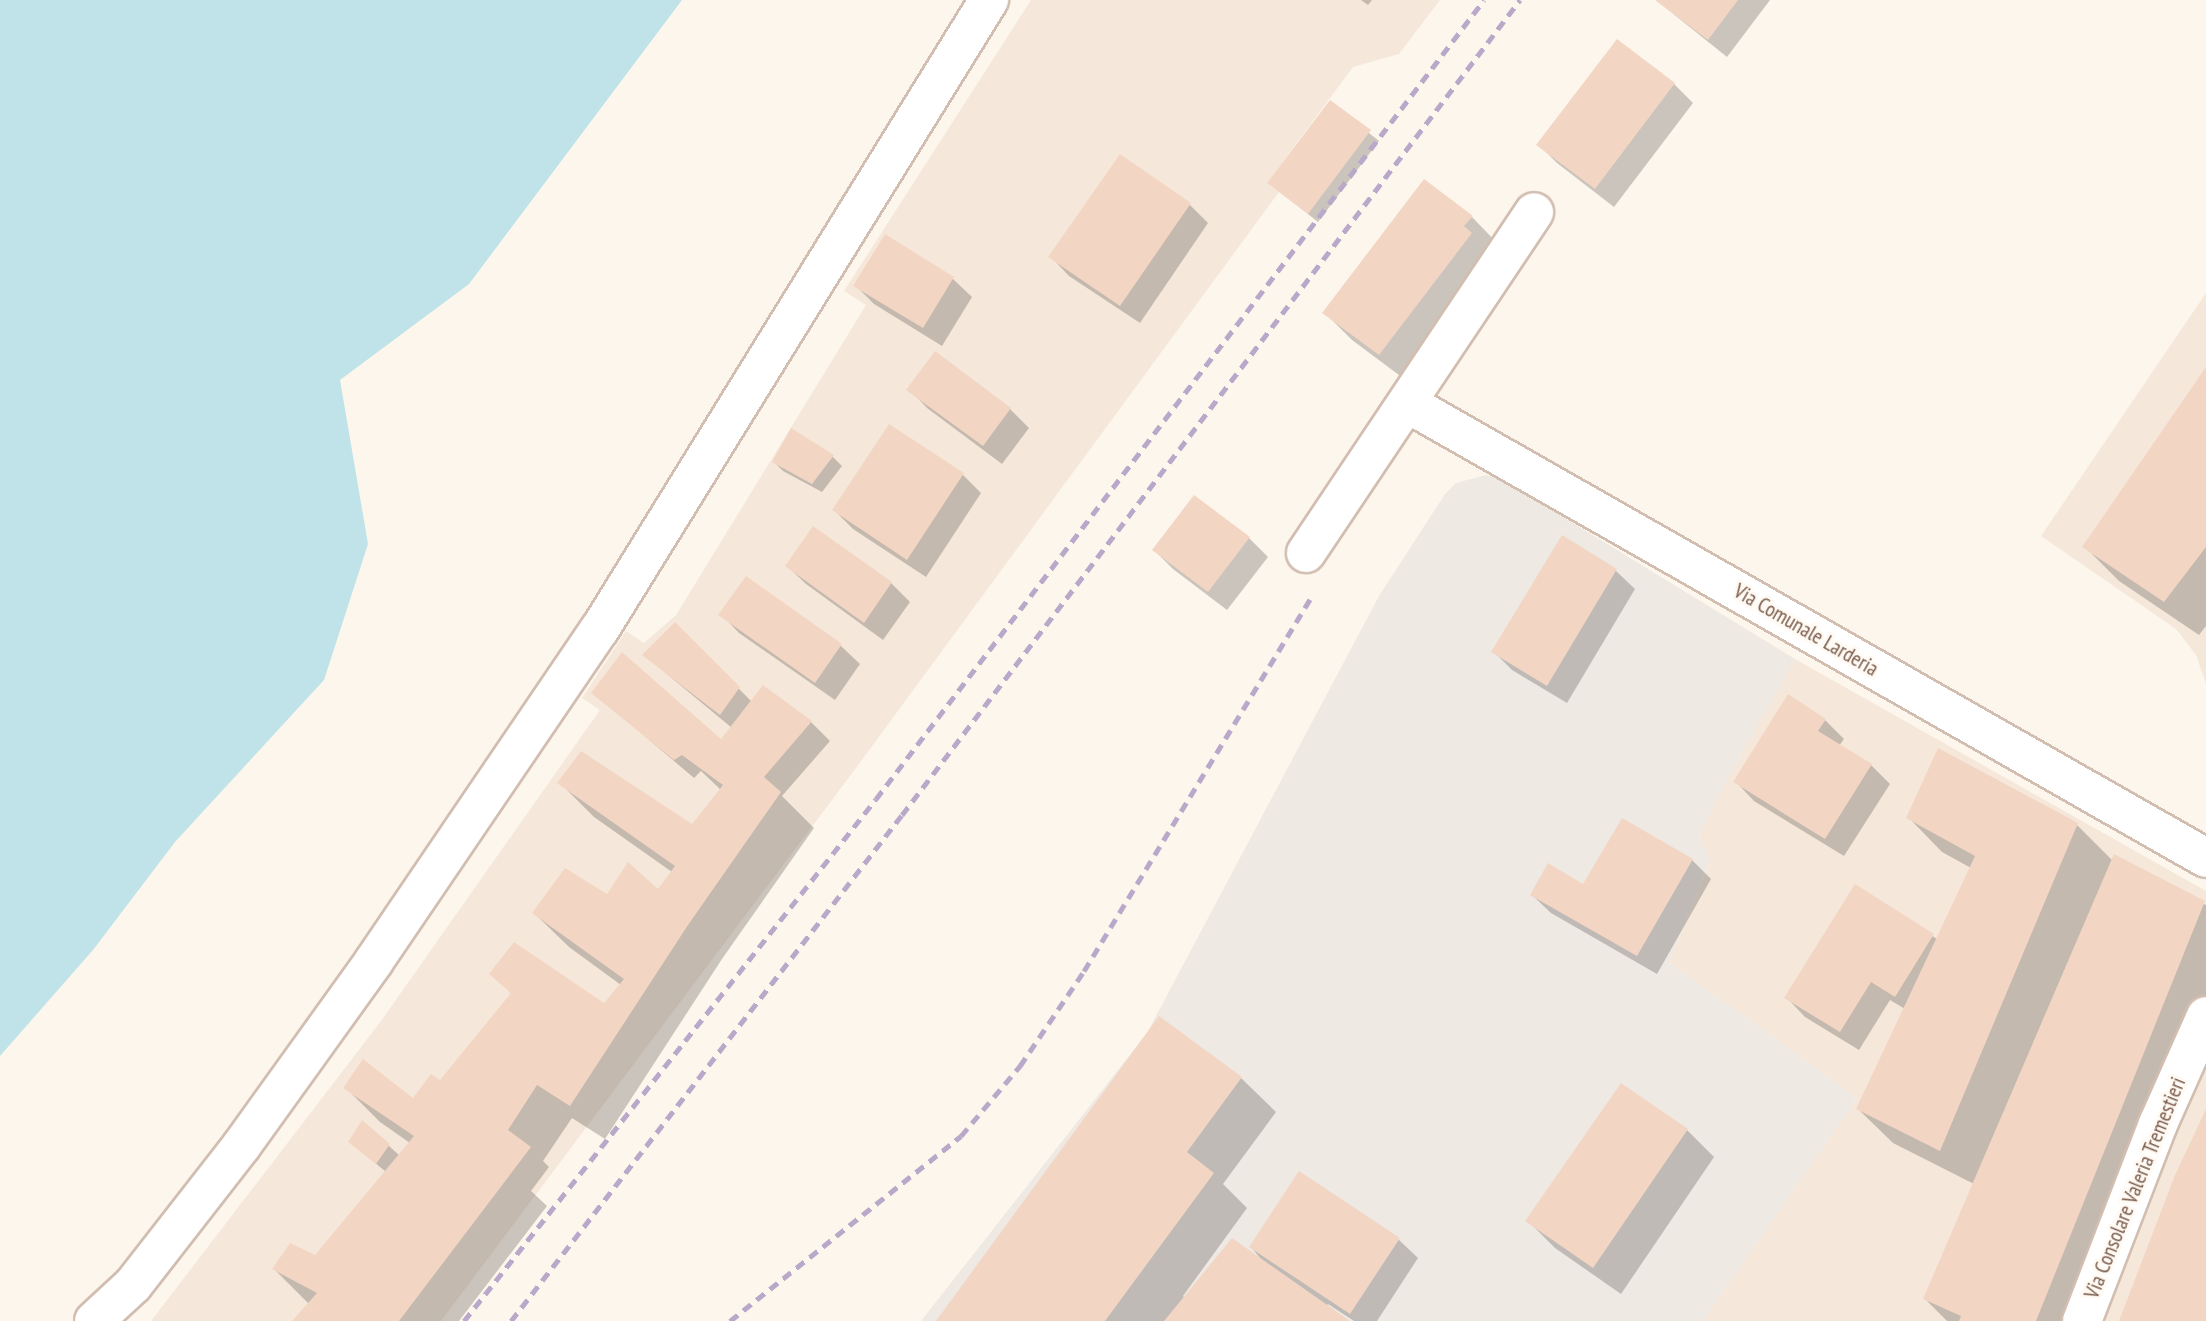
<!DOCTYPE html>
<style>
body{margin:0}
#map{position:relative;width:2206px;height:1321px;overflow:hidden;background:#fdf6ec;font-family:"PT Sans Narrow",sans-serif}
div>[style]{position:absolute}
.residential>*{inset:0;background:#f5e8da}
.industrial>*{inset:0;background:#efe9e4}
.water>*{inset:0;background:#bfe3e8}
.shadow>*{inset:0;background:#0003}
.building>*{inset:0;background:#f3d5c3}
.roads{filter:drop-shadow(2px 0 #d1beb0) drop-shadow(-2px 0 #d1beb0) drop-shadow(0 2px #d1beb0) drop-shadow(0 -2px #d1beb0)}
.street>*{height:38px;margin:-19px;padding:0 19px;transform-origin:19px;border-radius:19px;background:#fff}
.rail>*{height:5px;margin-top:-2.5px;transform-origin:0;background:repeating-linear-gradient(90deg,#b9a8c9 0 10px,transparent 0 17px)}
span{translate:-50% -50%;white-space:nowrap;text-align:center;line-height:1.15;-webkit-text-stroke:6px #fffaf3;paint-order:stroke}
.street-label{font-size:21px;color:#7a5c4d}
</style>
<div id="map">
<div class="residential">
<i style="clip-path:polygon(1031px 0,1440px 0,1399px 54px,1353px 67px,1267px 183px,1279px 192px,856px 768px,441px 1321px,151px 1321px,381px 1021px,600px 710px,582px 698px,626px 631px,644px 643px,676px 615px,866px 305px,844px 291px)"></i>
<i style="clip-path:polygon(2206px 293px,2206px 684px,2196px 655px,2176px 629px,2041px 536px)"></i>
<i style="clip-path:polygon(1795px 659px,2206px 891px,2206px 1321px,1703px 1321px,1857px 1098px,1669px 962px,1710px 862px,1699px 836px,1721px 790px)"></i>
</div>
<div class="industrial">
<i style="clip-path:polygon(1486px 475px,1501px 479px,1795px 659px,1721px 790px,1699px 836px,1710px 861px,1669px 962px,1857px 1098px,1703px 1321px,921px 1321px,1147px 1033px,1379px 596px,1445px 494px,1456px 483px)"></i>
</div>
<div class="water">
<i style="clip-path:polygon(0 0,682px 0,469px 284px,340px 380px,368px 544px,324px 680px,175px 842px,93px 950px,0 1056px)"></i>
</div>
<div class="shadow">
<i style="clip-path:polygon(1361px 0,1372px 0,1368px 5px)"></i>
<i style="clip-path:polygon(1656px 0,1770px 0,1727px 57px)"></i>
<i style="clip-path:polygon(1617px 42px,1674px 84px,1693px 103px,1614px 207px,1557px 163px,1539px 145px)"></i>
<i style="clip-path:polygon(1330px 102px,1379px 141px,1318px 222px,1269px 183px)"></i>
<i style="clip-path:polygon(1190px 205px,1208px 223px,1140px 323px,1069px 276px,1051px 257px)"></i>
<i style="clip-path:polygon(1472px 217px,1499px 245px,1407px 381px,1352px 340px,1325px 313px)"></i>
<i style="clip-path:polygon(953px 279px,972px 297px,942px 346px,874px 304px,855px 285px)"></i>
<i style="clip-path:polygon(935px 354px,1010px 409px,1029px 428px,1002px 464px,927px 408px,909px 389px)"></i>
<i style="clip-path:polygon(2206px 370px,2206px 626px,2199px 635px,2119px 581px,2085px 547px)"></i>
<i style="clip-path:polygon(833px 457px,842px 466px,822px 492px,783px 471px,774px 462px)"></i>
<i style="clip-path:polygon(963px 475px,981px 493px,926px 577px,853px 529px,834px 510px)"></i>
<i style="clip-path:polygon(1195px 497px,1249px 538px,1268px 557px,1227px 610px,1173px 569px,1154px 550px)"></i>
<i style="clip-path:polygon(814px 528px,891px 583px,910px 602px,883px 640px,806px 584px,787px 566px)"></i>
<i style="clip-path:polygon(1562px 538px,1616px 571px,1635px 589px,1567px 703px,1512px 670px,1493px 651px)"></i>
<i style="clip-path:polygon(746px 579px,841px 646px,860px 664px,835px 700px,739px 633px,721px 614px)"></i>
<i style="clip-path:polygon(675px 624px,752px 702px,763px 688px,811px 722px,830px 741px,782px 796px,814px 828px,722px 959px,605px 1139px,572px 1118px,543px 1161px,549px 1167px,531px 1191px,547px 1206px,459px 1321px,294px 1321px,309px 1304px,274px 1269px,316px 1257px,386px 1172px,350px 1142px,388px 1145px,400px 1156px,410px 1143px,380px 1122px,346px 1088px,414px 1099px,446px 1087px,512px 994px,492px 974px,604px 1005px,621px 985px,569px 947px,534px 913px,607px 896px,659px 891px,672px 872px,594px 817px,560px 783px,692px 827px,721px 790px,701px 771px,694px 778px,594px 693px,730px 750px,732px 728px,644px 655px)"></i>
<i style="clip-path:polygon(1825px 720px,1844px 739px,1839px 746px,1871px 765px,1890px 784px,1844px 856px,1754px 801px,1736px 782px)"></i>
<i style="clip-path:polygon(1939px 751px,2077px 825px,2113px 861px,2206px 905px,2206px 1017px,2083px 1321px,1947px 1321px,1925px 1299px,1974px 1184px,1893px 1143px,1858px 1109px,1905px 1009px,1890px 1000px,1859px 1050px,1805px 1017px,1787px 998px,1855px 887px,1937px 939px,1971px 868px,1942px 852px,1908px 817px)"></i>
<i style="clip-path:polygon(1692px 860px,1711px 879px,1657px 974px,1551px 913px,1532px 895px,1584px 887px)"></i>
<i style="clip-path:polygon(1241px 1078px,1276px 1112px,1223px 1184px,1247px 1208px,1183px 1296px,1185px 1298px,1264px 1263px,1251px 1247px,1299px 1173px,1399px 1240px,1418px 1258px,1377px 1321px,1354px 1321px,1328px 1304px,1326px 1306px,1347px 1321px,938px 1321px)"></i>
<i style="clip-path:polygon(1687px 1130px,1714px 1157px,1621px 1294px,1555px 1248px,1528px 1221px)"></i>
</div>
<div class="building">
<i style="clip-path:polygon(1655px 0,1738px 0,1708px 40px)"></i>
<i style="clip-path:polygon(1617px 39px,1675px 83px,1595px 189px,1536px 145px)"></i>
<i style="clip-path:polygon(1330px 100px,1371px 130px,1308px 214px,1267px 183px)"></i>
<i style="clip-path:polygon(1120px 154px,1191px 203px,1120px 306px,1048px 257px)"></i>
<i style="clip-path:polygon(1424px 179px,1473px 216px,1464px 226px,1472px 233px,1379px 355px,1322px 313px)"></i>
<i style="clip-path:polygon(885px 234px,954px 277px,923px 328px,853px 286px)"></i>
<i style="clip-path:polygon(935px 351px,1011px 408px,983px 446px,906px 390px)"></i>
<i style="clip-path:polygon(2206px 367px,2206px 547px,2164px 602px,2082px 547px)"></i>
<i style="clip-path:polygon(889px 424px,964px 473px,907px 560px,832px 510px)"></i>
<i style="clip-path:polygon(791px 428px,834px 455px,812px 484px,772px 462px)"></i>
<i style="clip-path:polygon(1194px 495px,1250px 537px,1208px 592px,1152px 550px)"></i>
<i style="clip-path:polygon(813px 526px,892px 582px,864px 623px,785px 566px)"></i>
<i style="clip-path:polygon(1562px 535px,1617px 569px,1547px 686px,1491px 652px)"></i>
<i style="clip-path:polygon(746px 576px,842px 644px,815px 683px,718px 615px)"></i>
<i style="clip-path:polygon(675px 622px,740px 687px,720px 715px,642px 655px)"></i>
<i style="clip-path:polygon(622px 652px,721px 739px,763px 685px,812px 721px,764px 777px,781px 792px,688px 925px,570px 1106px,537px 1085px,508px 1130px,531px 1147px,399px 1321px,292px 1321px,317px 1293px,272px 1269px,290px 1243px,315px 1255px,414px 1136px,343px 1088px,363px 1059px,413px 1098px,431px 1074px,440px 1080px,511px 993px,489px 974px,514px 942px,604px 1003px,624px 979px,532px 913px,565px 868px,607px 894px,628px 862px,658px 889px,675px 866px,557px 783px,581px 751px,692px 824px,723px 785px,682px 755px,674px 760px,591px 693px)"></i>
<i style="clip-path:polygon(1788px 694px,1826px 719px,1818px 731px,1872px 764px,1825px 839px,1733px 782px)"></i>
<i style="clip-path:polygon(1938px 748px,2078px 823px,1940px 1151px,1856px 1109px,1975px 856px,1906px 818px)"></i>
<i style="clip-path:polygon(1622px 818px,1693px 859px,1637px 956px,1530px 895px,1548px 863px,1583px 884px)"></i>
<i style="clip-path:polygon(2114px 854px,2205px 901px,2036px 1321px,1959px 1321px,1961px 1316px,1923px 1299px)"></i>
<i style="clip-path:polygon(1855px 884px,1934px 934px,1895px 997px,1871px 982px,1840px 1032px,1784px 998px)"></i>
<i style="clip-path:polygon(1159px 1016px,1242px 1077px,1187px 1152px,1214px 1173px,1105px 1321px,936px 1321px)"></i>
<i style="clip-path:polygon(1621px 1083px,1688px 1129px,1593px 1268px,1525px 1221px)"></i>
<i style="clip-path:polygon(2206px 1109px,2206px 1321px,2119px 1321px,2175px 1175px)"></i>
<i style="clip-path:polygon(362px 1120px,390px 1144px,376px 1164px,348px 1142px)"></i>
<i style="clip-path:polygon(1299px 1171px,1400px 1238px,1350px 1314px,1249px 1247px)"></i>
<i style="clip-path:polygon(1232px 1238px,1350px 1321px,1164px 1321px)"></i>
</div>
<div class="roads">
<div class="street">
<i style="left:1407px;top:403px;width:919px;rotate:29.66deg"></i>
<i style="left:1306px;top:553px;width:410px;rotate:-56.2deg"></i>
<i style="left:94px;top:1321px;width:53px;rotate:-42.7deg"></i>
<i style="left:133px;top:1285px;width:177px;rotate:-52.1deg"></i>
<i style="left:242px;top:1145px;width:226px;rotate:-54.3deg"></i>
<i style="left:374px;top:961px;width:402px;rotate:-55.8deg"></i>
<i style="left:600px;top:629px;width:740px;rotate:-58.27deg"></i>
<i style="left:2082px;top:1321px;width:211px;rotate:-68.9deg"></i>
<i style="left:2158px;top:1124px;width:118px;rotate:-66deg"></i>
</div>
</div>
<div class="rail">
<i style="left:464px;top:1321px;width:665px;rotate:-51.72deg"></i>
<i style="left:876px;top:799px;width:1004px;rotate:-52.73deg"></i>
<i style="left:511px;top:1321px;width:639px;rotate:-52.31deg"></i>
<i style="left:902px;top:815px;width:1023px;rotate:-52.83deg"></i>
<i style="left:730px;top:1321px;width:296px;rotate:-38.7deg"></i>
<i style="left:961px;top:1136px;width:92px;rotate:-49.9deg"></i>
<i style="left:1020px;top:1066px;width:115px;rotate:-56deg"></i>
<i style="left:1084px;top:971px;width:442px;rotate:-58.7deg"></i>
</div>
<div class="street-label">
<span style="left:1806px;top:630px;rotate:30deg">Via Comunale Larderia</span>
<span style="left:2135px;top:1188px;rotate:-68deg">Via Consolare Valeria Tremestieri</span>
</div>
</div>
